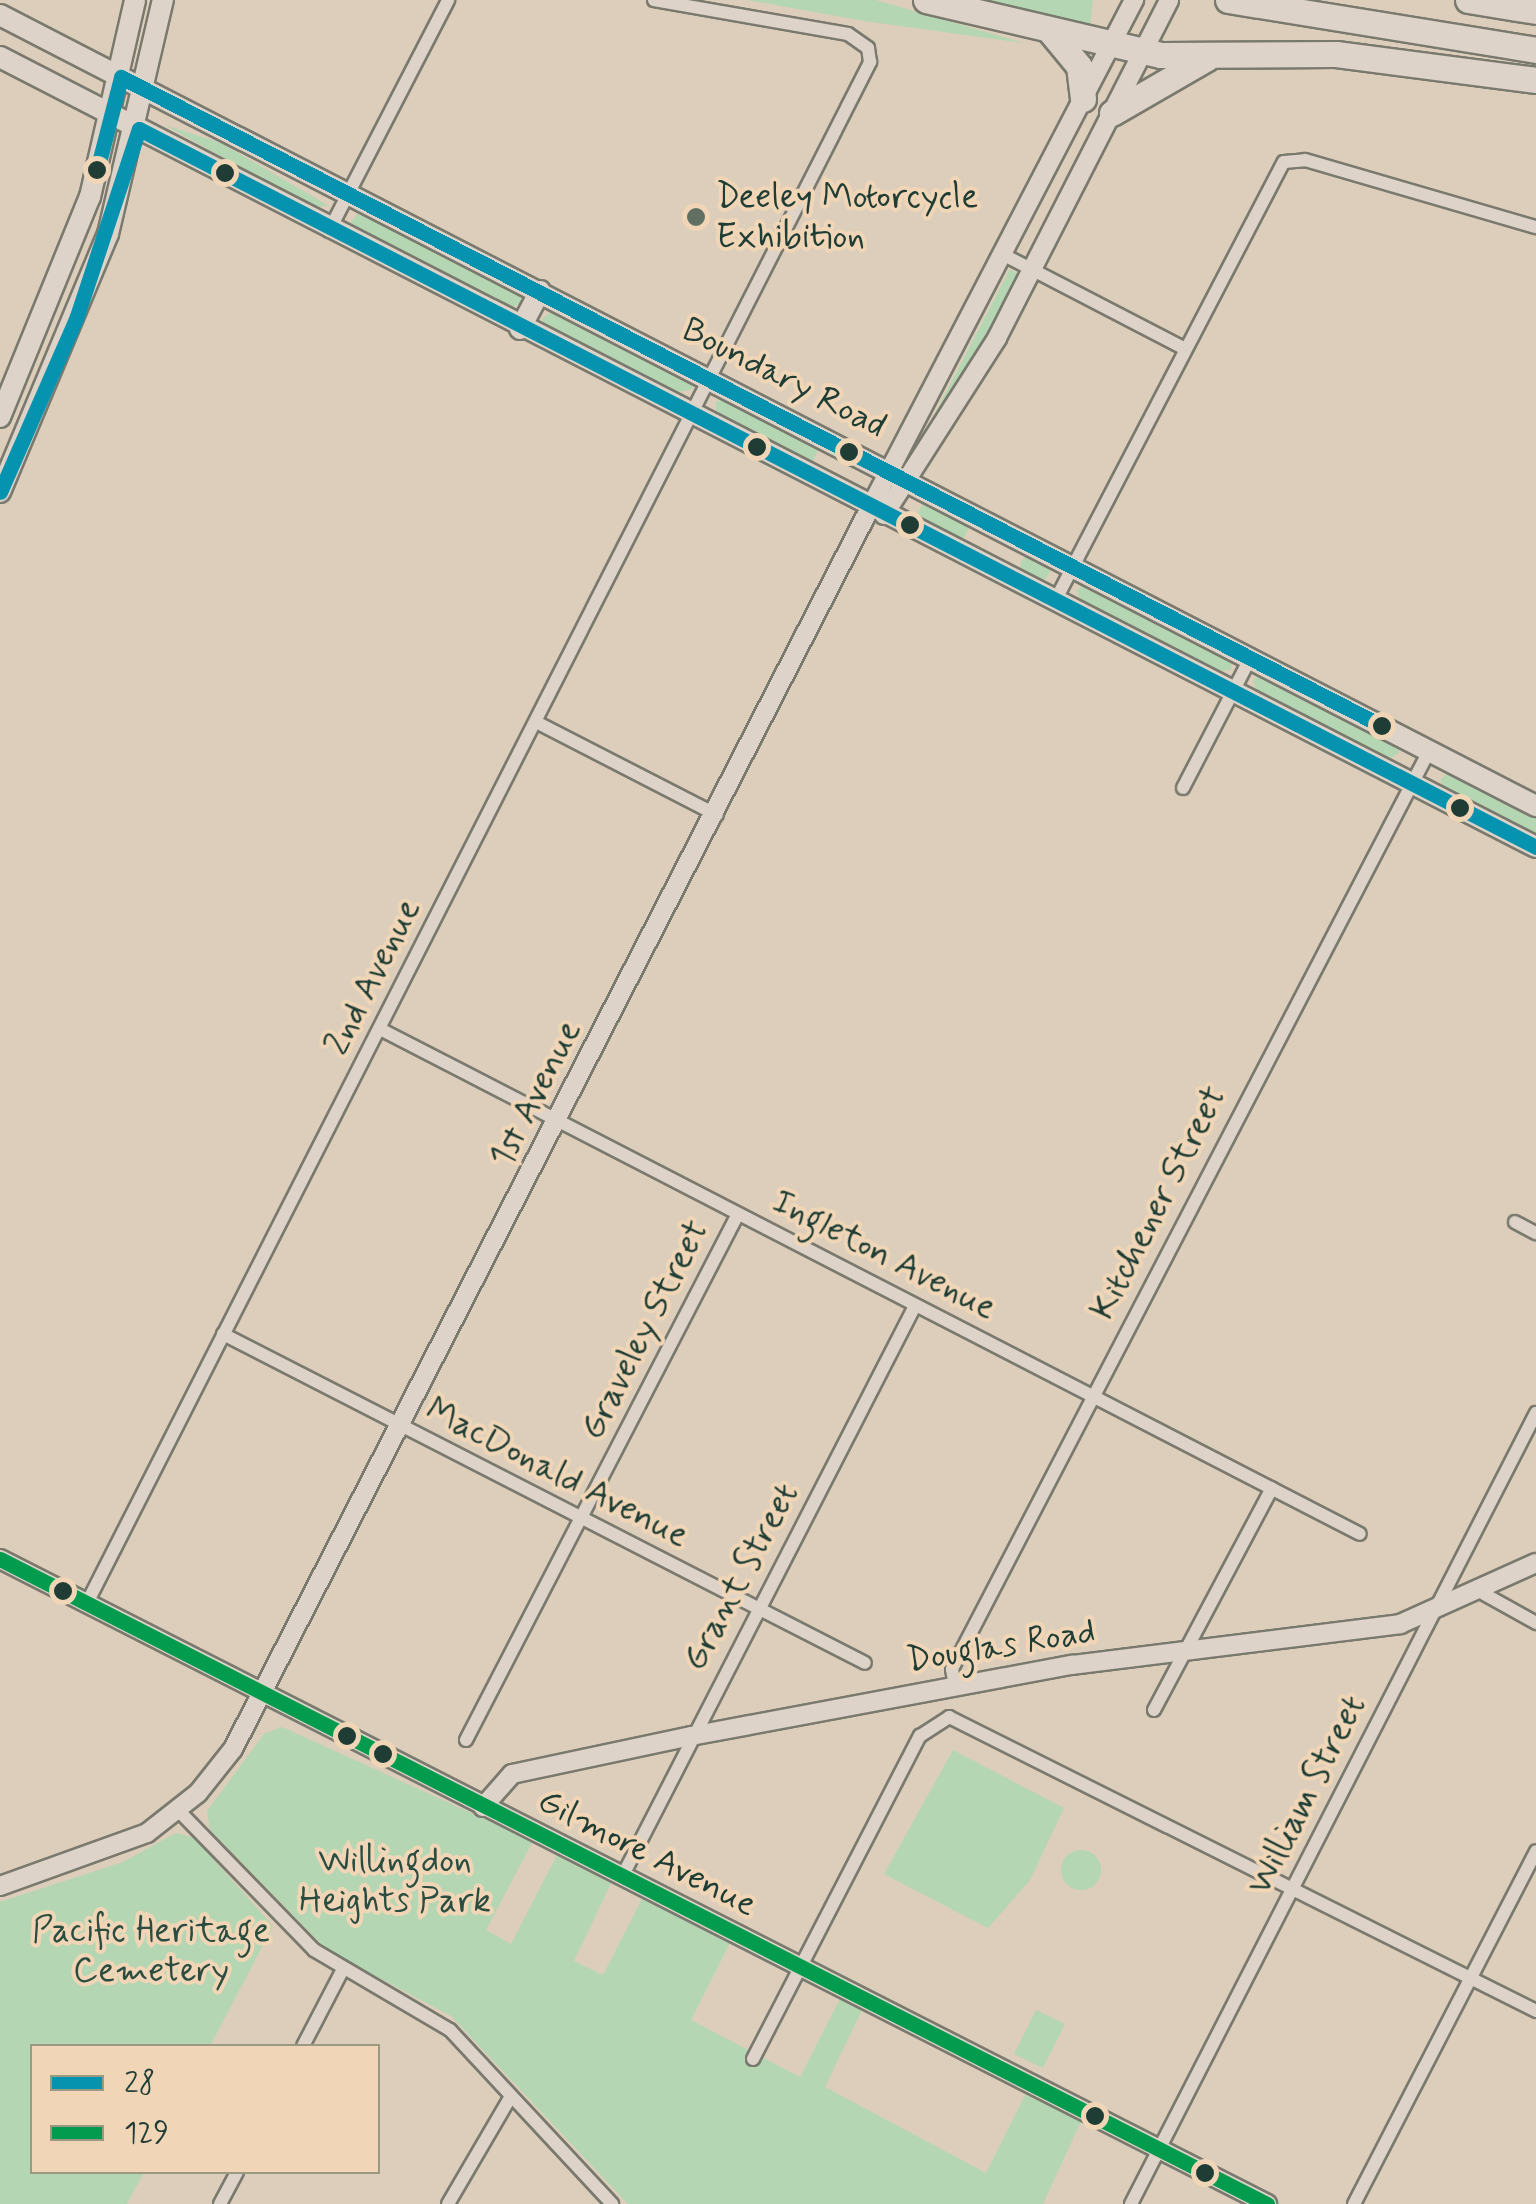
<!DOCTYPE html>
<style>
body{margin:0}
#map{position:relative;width:1536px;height:2204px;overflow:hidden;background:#dcceba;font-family:Mynerve,sans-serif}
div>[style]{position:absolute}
.green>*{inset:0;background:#b4d6b3}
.round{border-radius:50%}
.roads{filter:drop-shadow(2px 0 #7a796e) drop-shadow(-2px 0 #7a796e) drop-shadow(0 2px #7a796e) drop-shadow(0 -2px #7a796e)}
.minor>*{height:12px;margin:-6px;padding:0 6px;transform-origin:6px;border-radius:6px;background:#ddd3c8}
.tertiary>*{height:18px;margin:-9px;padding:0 9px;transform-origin:9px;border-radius:9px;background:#ddd3c8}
.secondary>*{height:18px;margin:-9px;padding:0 9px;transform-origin:9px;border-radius:9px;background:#ddd3c8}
.primary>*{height:20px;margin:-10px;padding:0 10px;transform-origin:10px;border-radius:10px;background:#ddd3c8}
.motorway>*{height:25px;margin:-12.5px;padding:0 12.5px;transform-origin:12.5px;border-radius:12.5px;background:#ddd3c8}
.bus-1>*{height:15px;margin:-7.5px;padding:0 7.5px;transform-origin:7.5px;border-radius:7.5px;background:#0693af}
.bus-2>*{height:15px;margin:-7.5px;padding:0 7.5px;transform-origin:7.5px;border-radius:7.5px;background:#039c4e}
.dots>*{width:28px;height:28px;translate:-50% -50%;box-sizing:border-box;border:5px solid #f0d6b7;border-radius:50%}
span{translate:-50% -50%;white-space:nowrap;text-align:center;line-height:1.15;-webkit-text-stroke:8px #f0d6b7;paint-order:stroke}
.poi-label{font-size:35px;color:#1f3d34}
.left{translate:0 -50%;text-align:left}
.street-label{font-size:35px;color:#1f3d34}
.park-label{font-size:35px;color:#2b4d40}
.legend{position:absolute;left:30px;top:2044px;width:350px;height:130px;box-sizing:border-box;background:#f0d6b7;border:2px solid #9c9983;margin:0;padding:12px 18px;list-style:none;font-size:30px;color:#1f3d34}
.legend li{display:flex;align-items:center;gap:20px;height:50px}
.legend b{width:50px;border:2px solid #9c9983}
</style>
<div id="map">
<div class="green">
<i style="clip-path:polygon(748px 0,876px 0,1024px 43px,864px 21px)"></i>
<i style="clip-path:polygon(983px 0,1093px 0,1090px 28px,1002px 5px)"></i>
<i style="clip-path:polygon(165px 125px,221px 143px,329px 206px,311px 207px)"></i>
<i style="clip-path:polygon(360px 211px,520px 293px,522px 303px,508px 309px,361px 233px,351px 222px)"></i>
<i style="clip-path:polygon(1010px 269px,1018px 274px,973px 364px,913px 456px)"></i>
<i style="clip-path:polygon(553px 310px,692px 382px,693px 389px,673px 393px,548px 330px,542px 319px)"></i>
<i style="clip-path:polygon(729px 398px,821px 445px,811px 464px,716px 414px,716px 402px)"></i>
<i style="clip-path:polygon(925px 500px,971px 524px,962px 541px,916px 516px)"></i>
<i class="round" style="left:1020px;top:553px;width:30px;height:30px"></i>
<i style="clip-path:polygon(1087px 583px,1232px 659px,1231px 669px,1217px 673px,1085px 605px,1076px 591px)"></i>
<i style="clip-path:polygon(1264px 673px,1399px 746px,1399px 753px,1388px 760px,1257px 693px,1253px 680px)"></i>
<i style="clip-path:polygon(1452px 770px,1536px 812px,1536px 837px,1446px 790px,1440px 780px)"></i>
<i style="clip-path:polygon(282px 1727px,533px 1841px,486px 1930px,511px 1944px,559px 1851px,613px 1879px,574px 1961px,603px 1975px,644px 1895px,732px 1939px,691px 2020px,800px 2077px,840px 1999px,862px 2010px,825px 2087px,986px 2173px,1028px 2089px,1083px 2117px,1043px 2204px,628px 2204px,451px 2016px,328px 1951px,210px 1830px,207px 1811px,264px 1734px)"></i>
<i style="clip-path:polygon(953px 1750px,1064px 1808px,1030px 1880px,988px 1928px,884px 1874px)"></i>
<i style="clip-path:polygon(176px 1833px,194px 1838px,273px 1926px,210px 2046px,32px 2046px,32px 2172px,144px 2172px,127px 2204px,0 2204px,0 1902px,123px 1862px)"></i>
<i class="round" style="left:1061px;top:1850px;width:40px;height:40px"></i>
<i style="clip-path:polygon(1036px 2010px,1065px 2024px,1043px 2068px,1014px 2054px)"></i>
</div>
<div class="roads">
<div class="minor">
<i style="left:329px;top:231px;width:260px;rotate:-62.7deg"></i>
<i style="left:1004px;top:255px;width:204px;rotate:27.4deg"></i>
<i style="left:1055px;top:601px;width:495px;rotate:-62.5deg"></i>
<i style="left:1284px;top:162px;width:21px;rotate:-5deg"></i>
<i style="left:1305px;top:160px;width:241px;rotate:16.2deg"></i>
<i style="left:538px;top:723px;width:201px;rotate:27.2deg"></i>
<i style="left:1183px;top:788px;width:148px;rotate:-62.6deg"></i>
<i style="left:380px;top:1029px;width:1102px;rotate:27.26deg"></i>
<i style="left:1515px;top:1222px;width:24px;rotate:28deg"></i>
<i style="left:223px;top:1334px;width:721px;rotate:27.13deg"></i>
<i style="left:1484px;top:1594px;width:60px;rotate:29.1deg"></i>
<i style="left:87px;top:1603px;width:1729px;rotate:-63.06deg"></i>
<i style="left:870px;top:62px;width:14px;rotate:-98deg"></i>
<i style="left:868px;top:48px;width:24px;rotate:-145deg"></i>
<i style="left:848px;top:34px;width:197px;rotate:-170.1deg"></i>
<i style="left:955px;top:1685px;width:16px;rotate:-101deg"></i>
<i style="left:952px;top:1669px;width:1035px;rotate:-62.54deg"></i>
<i style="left:1154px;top:1710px;width:251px;rotate:-62deg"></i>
<i style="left:466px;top:1740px;width:592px;rotate:-62.66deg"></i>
<i style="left:178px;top:1810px;width:195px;rotate:45.8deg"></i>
<i style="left:314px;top:1950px;width:158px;rotate:30.5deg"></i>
<i style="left:450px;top:2030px;width:238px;rotate:47deg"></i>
<i style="left:622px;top:1877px;width:642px;rotate:-62.84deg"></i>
<i style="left:303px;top:2046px;width:87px;rotate:-62.5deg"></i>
<i style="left:753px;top:2059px;width:364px;rotate:-62.7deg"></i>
<i style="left:920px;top:1736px;width:35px;rotate:-33deg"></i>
<i style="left:949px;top:1717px;width:657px;rotate:26.6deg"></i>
<i style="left:220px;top:2204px;width:36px;rotate:-62deg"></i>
<i style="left:448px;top:2204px;width:125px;rotate:-59.7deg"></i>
<i style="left:1131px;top:2204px;width:889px;rotate:-62.89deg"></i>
<i style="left:1354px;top:2204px;width:397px;rotate:-62.7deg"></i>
</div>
<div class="tertiary">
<i style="left:0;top:1559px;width:1422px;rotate:26.98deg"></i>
<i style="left:483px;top:1807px;width:44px;rotate:-48.7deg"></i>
<i style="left:512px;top:1774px;width:183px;rotate:-12deg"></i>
<i style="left:691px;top:1736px;width:388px;rotate:-10.6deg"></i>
<i style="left:1072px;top:1665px;width:331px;rotate:-7.1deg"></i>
<i style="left:1400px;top:1624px;width:149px;rotate:-24.2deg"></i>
<i style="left:0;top:1886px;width:156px;rotate:-19.8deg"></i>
<i style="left:147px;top:1833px;width:65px;rotate:-38.1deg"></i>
<i style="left:198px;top:1793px;width:56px;rotate:-51.5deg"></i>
<i style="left:233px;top:1749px;width:1395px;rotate:-62.83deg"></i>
</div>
<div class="secondary">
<i style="left:870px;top:508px;width:573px;rotate:-62.54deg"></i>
<i style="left:884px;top:515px;width:210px;rotate:-57.4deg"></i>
<i style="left:997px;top:338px;width:379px;rotate:-63deg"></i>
</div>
<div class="primary">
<i style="left:0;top:15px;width:1728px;rotate:27.25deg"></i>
<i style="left:0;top:57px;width:1727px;rotate:27.22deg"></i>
<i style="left:520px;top:329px;width:43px;rotate:-62.2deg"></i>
<i style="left:0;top:417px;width:238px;rotate:-67.8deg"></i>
<i style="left:90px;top:197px;width:202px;rotate:-77.1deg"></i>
<i style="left:0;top:492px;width:280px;rotate:-67.3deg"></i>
<i style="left:108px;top:234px;width:240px;rotate:-76.8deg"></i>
</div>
<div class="motorway">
<i style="left:926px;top:0;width:241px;rotate:13.2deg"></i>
<i style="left:1161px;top:55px;width:175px;rotate:-0.3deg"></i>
<i style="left:1336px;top:54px;width:202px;rotate:7.4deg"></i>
<i style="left:1228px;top:0;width:312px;rotate:9.2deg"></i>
<i style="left:1468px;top:0;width:69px;rotate:9.2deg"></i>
<i style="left:1050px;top:31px;width:45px;rotate:50.4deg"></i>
<i style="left:1079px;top:66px;width:33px;rotate:83deg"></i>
<i style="left:1112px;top:113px;width:110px;rotate:-30.1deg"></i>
</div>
</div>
<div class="bus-1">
<i style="left:97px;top:170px;width:96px;rotate:-75.5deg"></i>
<i style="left:121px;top:77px;width:1418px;rotate:27.23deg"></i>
<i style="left:0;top:492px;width:189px;rotate:-66.3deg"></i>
<i style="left:76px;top:319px;width:200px;rotate:-71.7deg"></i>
<i style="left:139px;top:129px;width:1571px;rotate:27.2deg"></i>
</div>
<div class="bus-2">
<i style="left:0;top:1559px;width:1422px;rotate:26.98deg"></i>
</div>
<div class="dots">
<i style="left:97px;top:170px;background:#1f3d34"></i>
<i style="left:225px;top:173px;background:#1f3d34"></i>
<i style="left:696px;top:217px;background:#617063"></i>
<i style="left:757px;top:447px;background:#1f3d34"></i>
<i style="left:849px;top:452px;background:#1f3d34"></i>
<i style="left:910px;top:525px;background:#1f3d34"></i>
<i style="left:1382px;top:726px;background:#1f3d34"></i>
<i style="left:1460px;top:808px;background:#1f3d34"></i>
<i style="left:63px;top:1591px;background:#1f3d34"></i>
<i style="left:347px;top:1736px;background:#1f3d34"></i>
<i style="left:383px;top:1754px;background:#1f3d34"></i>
<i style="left:1095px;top:2116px;background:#1f3d34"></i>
<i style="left:1205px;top:2173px;background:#1f3d34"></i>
</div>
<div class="poi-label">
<span class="left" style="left:716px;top:217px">Deeley Motorcycle<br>Exhibition</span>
</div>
<div class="street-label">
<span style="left:784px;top:378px;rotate:27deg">Boundary Road</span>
<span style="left:373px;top:977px;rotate:-63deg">2nd Avenue</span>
<span style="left:536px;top:1094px;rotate:-63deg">1st Avenue</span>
<span style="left:1159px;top:1203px;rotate:-63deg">Kitchener Street</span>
<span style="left:884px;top:1255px;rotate:27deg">Ingleton Avenue</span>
<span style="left:645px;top:1330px;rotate:-63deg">Graveley Street</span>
<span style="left:557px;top:1473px;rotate:27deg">MacDonald Avenue</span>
<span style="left:741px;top:1577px;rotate:-62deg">Grant Street</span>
<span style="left:1001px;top:1646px;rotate:-9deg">Douglas Road</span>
<span style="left:1307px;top:1795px;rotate:-63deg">William Street</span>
<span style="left:647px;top:1853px;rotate:27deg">Gilmore Avenue</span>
</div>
<div class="park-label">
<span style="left:395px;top:1881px">Willingdon<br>Heights Park</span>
<span style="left:151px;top:1951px">Pacific Heritage<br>Cemetery</span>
</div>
<ul class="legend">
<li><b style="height:12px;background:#0693af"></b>28</li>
<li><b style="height:12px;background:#039c4e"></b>129</li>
</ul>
</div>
